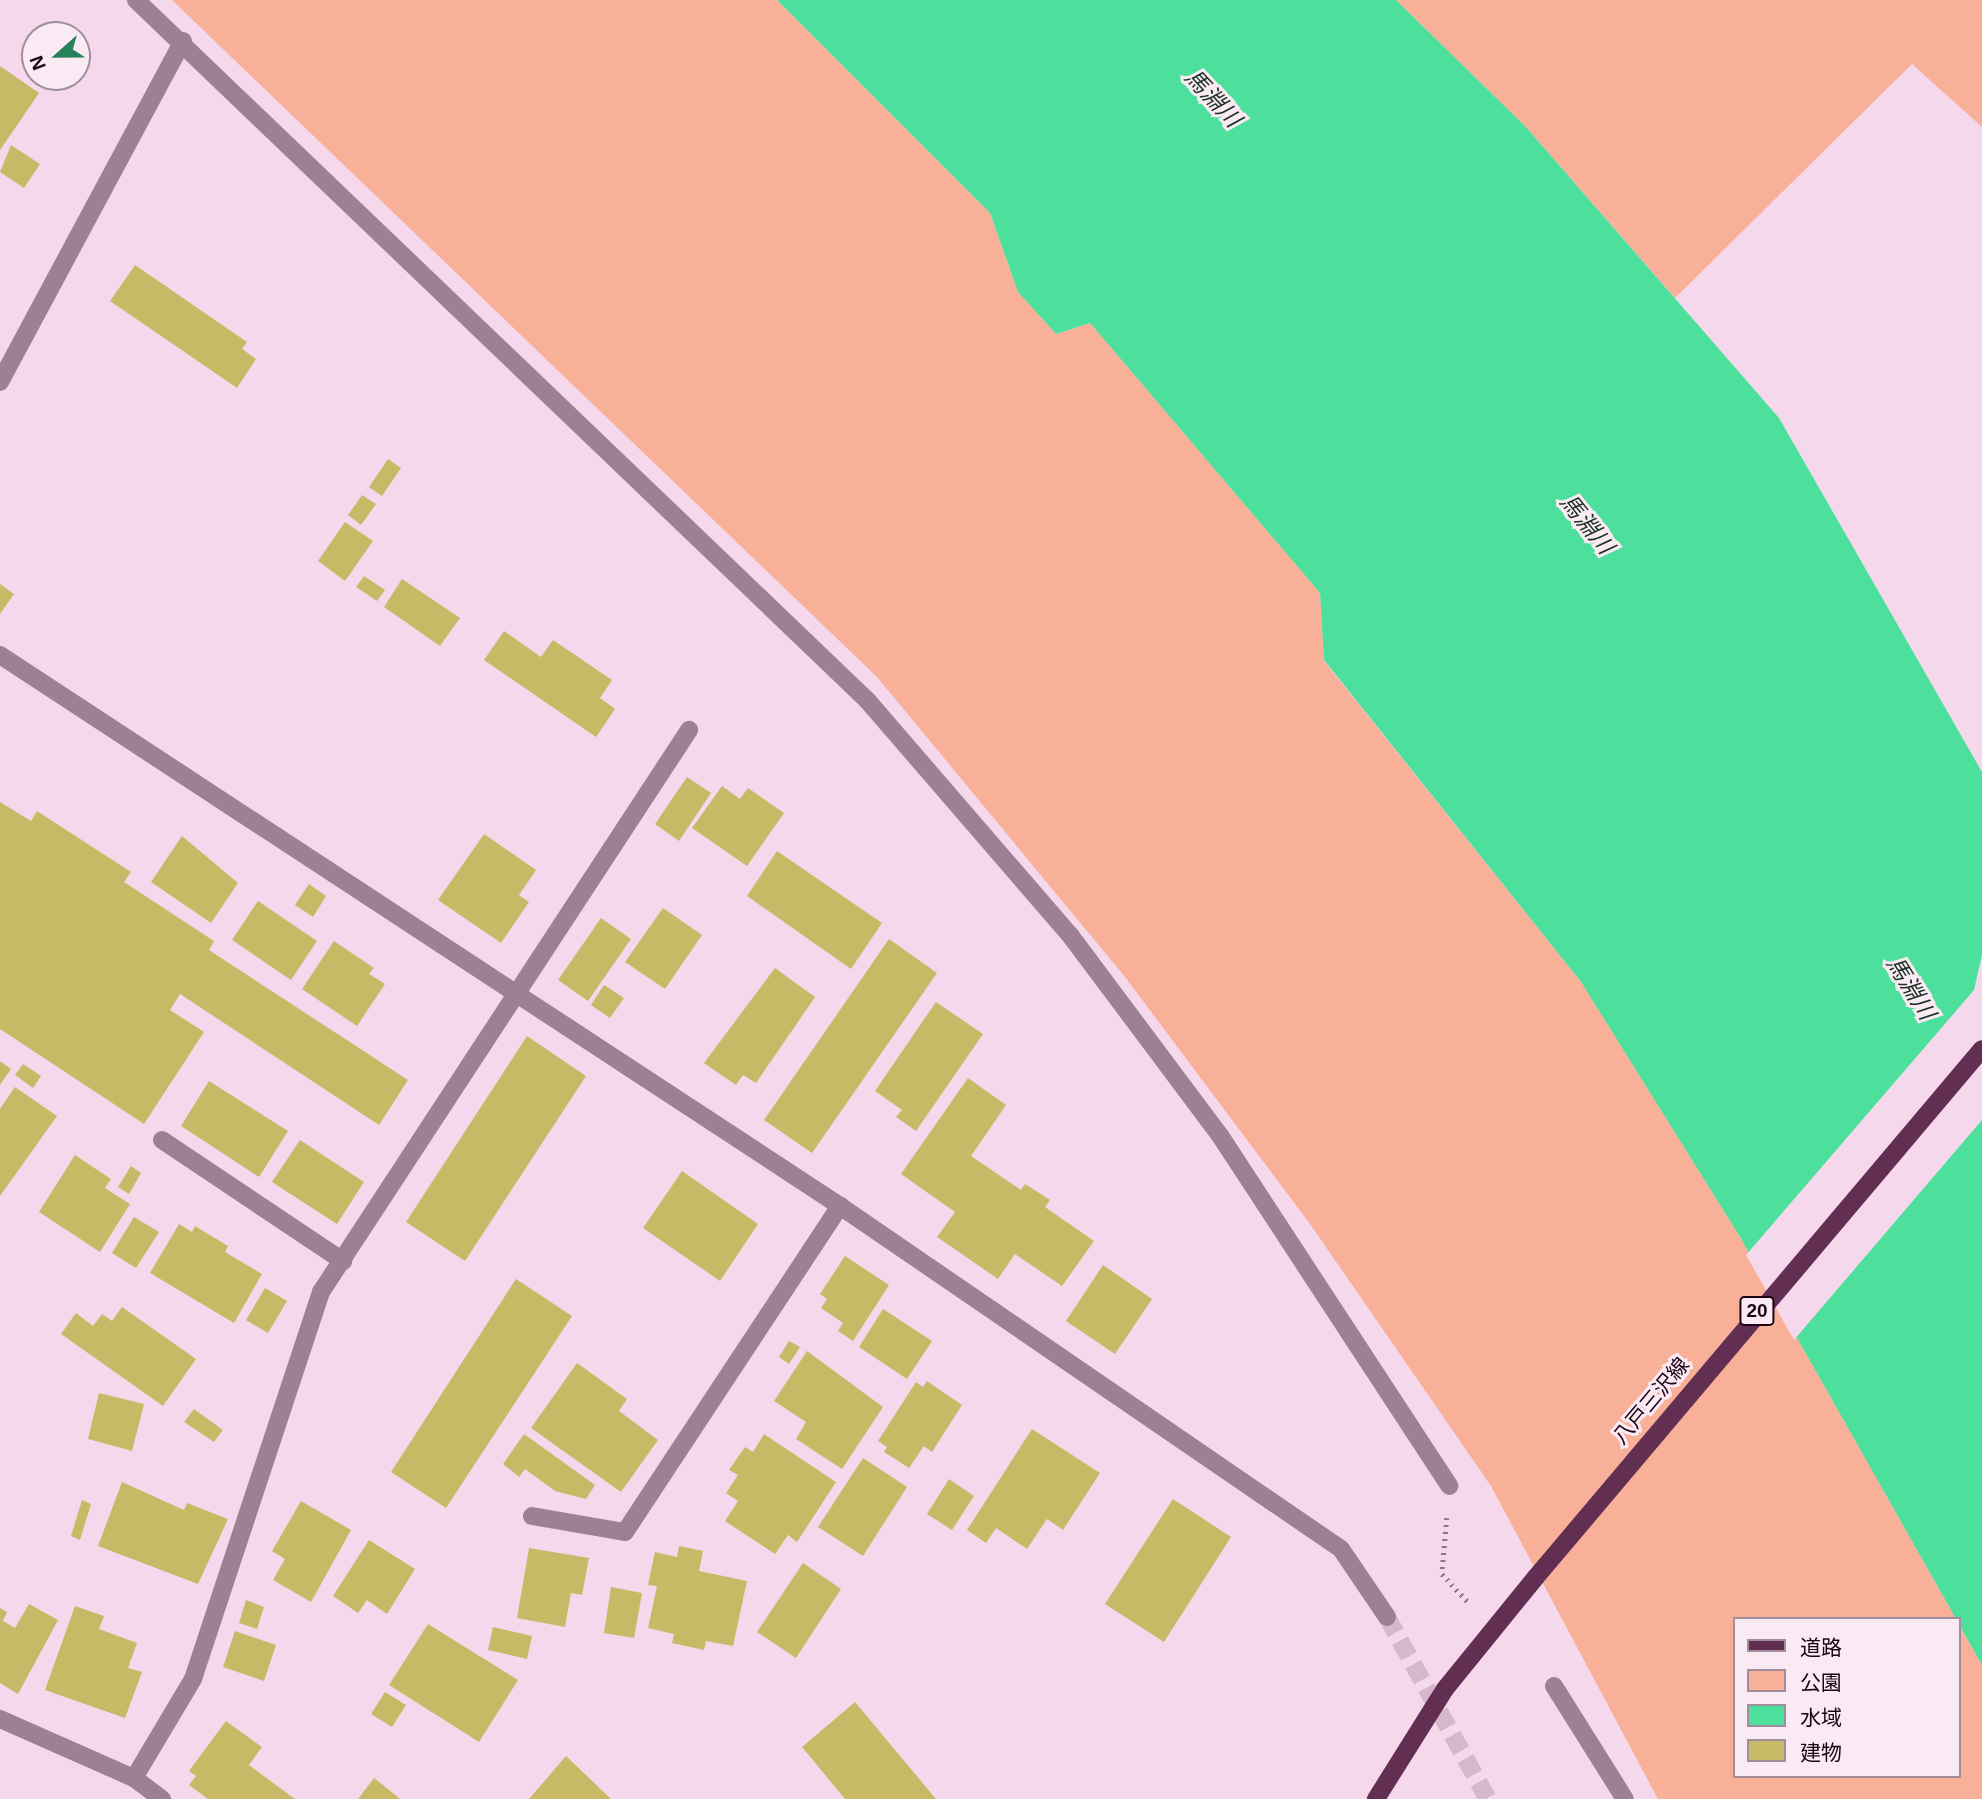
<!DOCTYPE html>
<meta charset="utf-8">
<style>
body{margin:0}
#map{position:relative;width:1982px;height:1799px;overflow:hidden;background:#f6d8ec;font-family:Helvetica,"Noto Sans JP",sans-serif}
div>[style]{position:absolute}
.green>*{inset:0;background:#f8b098}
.water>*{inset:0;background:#4de09c}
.pier>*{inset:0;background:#f6d8ec}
.building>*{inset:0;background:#c8b967}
.street-tunnel>*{height:18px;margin-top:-9px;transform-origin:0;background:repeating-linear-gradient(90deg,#d5b8cc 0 18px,transparent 0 27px)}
.path>*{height:4.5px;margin-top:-2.25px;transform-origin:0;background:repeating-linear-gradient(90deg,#8f7486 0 2px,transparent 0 7px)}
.lane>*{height:18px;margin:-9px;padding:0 9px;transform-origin:9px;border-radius:9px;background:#9e8094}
.street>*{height:18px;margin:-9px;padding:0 9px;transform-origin:9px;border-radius:9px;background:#9e8094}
.primary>*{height:18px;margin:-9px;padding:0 9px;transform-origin:9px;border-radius:9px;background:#622f53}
span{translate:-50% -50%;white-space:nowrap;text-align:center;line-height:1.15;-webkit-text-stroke:6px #faeaf4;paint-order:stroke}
.shield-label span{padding:2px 5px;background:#faeaf4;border:2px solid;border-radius:5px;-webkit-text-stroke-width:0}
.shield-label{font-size:19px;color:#1d0516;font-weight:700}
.street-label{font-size:21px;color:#1d0516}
.water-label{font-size:23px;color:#193024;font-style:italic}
.legend{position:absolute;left:1733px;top:1617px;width:228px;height:161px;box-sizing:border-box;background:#faeaf4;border:2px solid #a28e9b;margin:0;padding:9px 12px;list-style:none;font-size:21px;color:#1d0516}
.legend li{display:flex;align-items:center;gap:14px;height:35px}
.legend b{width:35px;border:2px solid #a28e9b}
.north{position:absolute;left:21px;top:21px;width:70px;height:70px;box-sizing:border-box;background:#faeaf4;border:2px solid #a28e9b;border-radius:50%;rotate:249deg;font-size:19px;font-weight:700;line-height:28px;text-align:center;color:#1d0516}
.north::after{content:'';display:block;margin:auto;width:24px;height:32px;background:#268158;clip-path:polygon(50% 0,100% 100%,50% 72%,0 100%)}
</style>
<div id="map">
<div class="green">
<i style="clip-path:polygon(172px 0,777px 0,990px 213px,1018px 292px,1056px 334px,1090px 323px,1320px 593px,1324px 661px,1581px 982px,1740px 1237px,1956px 1619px,1735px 1619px,1735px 1776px,1959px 1776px,1959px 1625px,1982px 1665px,1982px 1799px,1658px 1799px,1491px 1486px,1310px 1224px,1125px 977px,877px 677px)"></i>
<i style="clip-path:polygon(1396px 0,1982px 0,1982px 127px,1912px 64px,1675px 298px,1525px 126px)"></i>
</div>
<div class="water">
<i style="clip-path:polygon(777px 0,1396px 0,1525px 126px,1779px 418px,1982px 772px,1982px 1665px,1740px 1237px,1581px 982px,1324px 660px,1320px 593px,1090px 323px,1056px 334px,1018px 292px,990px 213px)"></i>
</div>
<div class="pier">
<i style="clip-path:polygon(1982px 955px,1982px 1120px,1794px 1340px,1746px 1255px,1974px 990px)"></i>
</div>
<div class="building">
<i style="clip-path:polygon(0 66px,39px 93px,0 150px)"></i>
<i style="clip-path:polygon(11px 145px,40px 164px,24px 188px,0 172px)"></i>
<i style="clip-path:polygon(135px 265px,247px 342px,242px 349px,256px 359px,237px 388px,110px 301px)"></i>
<i style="clip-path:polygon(388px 459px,401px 468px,382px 496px,369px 487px)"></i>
<i style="clip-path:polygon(362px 495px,376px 504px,361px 525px,348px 515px)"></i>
<i style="clip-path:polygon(345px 522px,373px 541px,345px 581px,318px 561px)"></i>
<i style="clip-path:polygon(364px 576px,385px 590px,377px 601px,356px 587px)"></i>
<i style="clip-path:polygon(402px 579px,460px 618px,440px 646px,384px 607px)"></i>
<i style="clip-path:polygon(0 584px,14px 594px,0 614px)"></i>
<i style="clip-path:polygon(504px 631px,541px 657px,553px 640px,612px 680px,600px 698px,615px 709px,596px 737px,484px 660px)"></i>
<i style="clip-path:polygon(687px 777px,711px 793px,679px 841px,655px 824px)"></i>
<i style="clip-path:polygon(722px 786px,740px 799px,748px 788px,784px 813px,747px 866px,692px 828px)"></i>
<i style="clip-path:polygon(0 802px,31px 821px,37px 811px,131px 872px,124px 882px,214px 941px,209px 950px,408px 1080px,379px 1125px,180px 994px,170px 1010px,204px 1032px,144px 1124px,0 1029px)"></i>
<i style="clip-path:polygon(484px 834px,536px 870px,519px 895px,529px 902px,501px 943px,438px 900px)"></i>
<i style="clip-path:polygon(182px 836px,238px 883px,211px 923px,151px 882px)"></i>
<i style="clip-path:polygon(777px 851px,882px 923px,851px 969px,747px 896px)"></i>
<i style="clip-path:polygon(309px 884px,326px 896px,313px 917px,295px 905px)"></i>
<i style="clip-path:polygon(258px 901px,317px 941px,291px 980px,232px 940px)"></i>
<i style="clip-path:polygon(663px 908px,702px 935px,665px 989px,625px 962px)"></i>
<i style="clip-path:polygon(601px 918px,631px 939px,588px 1001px,558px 980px)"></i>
<i style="clip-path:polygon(889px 939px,937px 973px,812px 1153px,764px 1120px)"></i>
<i style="clip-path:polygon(334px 941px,374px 968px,369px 974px,385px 984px,357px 1026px,302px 989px)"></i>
<i style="clip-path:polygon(775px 968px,815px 997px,756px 1083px,743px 1075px,736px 1085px,704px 1063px)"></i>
<i style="clip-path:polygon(604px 985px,624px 998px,610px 1018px,591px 1005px)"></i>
<i style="clip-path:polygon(936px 1002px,983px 1034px,916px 1131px,896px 1117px,902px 1110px,875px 1091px)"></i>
<i style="clip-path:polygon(527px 1036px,586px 1076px,465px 1261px,406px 1222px)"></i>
<i style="clip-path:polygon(0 1061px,11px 1069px,0 1085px)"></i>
<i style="clip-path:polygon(23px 1064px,41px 1076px,33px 1088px,15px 1075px)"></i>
<i style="clip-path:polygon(968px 1078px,1006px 1105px,971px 1156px,1021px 1190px,1025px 1184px,1050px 1200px,1045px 1207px,1094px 1241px,1062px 1286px,1015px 1254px,998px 1279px,937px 1237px,955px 1212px,901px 1174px)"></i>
<i style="clip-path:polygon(209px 1081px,288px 1131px,259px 1177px,181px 1126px)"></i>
<i style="clip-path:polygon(15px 1087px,57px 1116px,0 1196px,0 1109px)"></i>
<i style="clip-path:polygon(300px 1140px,364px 1182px,337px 1224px,272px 1182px)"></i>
<i style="clip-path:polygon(75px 1155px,111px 1179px,105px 1188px,130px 1204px,100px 1252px,39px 1212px)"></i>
<i style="clip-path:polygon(131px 1166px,141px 1173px,129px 1194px,118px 1187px)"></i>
<i style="clip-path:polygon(682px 1171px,758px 1224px,720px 1281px,643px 1228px)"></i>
<i style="clip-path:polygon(134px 1217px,159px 1232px,136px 1268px,112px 1253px)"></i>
<i style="clip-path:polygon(179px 1224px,192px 1232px,195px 1226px,228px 1246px,225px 1252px,262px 1274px,234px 1323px,150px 1273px)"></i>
<i style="clip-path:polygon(845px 1256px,889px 1285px,853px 1341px,838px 1331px,843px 1323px,821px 1308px,827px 1299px,820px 1294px)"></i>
<i style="clip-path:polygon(1103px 1265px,1152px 1299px,1115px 1354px,1066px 1321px)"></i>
<i style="clip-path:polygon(516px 1279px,572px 1316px,446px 1508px,391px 1472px)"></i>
<i style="clip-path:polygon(265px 1288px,287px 1301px,268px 1333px,246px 1320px)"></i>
<i style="clip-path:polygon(122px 1307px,196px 1359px,163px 1406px,61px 1334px,76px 1313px,93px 1326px,102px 1314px,112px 1321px)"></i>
<i style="clip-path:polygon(883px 1309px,932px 1341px,907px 1379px,859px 1347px)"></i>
<i style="clip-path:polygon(789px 1341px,800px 1347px,789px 1364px,779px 1357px)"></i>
<i style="clip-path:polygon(807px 1351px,883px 1407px,842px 1469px,796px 1439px,806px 1422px,774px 1401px)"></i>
<i style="clip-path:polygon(577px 1363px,627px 1399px,619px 1411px,658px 1440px,621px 1492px,531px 1428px)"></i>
<i style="clip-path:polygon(927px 1381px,962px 1405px,932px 1452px,924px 1446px,909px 1468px,884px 1452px,887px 1447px,878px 1441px,916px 1382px,923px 1387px)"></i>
<i style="clip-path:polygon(99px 1393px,144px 1404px,132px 1451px,88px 1439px)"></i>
<i style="clip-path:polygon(194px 1409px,223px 1430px,214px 1442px,184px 1422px)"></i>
<i style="clip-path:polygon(1032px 1429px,1100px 1473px,1063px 1530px,1047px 1519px,1027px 1549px,996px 1528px,986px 1543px,967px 1530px)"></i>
<i style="clip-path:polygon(524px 1434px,595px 1485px,586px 1499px,555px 1491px,525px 1469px,519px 1477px,503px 1464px)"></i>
<i style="clip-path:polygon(764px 1434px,836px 1482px,797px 1542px,788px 1535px,775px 1554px,725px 1521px,738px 1501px,726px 1493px,738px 1475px,729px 1470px,745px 1447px,753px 1452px)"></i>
<i style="clip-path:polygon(863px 1458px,907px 1487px,863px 1556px,818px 1527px)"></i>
<i style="clip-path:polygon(949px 1479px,974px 1496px,952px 1530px,927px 1514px)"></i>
<i style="clip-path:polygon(122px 1482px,184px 1510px,187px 1503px,228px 1519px,198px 1584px,98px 1546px)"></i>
<i style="clip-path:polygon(1173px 1499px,1231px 1537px,1164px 1642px,1105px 1604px)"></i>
<i style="clip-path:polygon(82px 1500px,91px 1504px,80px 1540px,71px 1536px)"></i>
<i style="clip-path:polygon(301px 1501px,351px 1530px,311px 1602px,273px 1580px,285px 1559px,272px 1551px)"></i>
<i style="clip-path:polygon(369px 1540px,415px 1569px,387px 1614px,367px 1600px,358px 1613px,333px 1596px)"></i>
<i style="clip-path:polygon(679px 1546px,703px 1551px,699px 1571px,747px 1581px,733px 1646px,706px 1641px,704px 1650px,672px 1643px,674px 1634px,648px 1628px,657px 1586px,648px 1585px,655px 1552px,677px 1557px)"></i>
<i style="clip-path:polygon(529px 1548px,589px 1558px,582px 1595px,571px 1593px,565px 1627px,517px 1618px)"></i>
<i style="clip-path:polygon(803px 1563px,841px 1589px,796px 1658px,757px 1632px)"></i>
<i style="clip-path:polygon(611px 1587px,642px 1593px,634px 1638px,604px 1633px)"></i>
<i style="clip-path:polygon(246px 1600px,264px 1607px,257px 1629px,239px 1623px)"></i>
<i style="clip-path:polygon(29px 1604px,58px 1620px,18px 1694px,0 1683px,0 1608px,7px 1612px,3px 1621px,15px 1628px)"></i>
<i style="clip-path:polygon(75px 1606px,104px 1616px,99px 1629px,137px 1643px,128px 1668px,142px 1672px,125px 1718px,45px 1690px)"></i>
<i style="clip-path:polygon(428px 1624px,518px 1680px,479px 1742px,389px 1685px)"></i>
<i style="clip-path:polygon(493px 1627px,532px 1636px,527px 1659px,488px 1650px)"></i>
<i style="clip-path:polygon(235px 1631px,276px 1645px,264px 1681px,223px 1667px)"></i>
<i style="clip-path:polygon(385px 1692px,406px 1705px,392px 1727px,371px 1714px)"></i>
<i style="clip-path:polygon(855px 1702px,936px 1799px,845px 1799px,802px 1747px)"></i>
<i style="clip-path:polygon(226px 1721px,262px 1747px,249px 1765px,295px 1799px,208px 1799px,189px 1785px,196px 1776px,189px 1771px)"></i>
<i style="clip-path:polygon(566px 1756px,611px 1799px,529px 1799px)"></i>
<i style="clip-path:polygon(374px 1778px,383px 1785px,400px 1799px,358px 1799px)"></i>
</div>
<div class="street-tunnel">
<i style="left:1387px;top:1617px;width:208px;rotate:61deg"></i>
</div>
<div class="path">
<i style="left:1447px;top:1518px;width:56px;rotate:95.1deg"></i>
<i style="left:1442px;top:1574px;width:38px;rotate:47deg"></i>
</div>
<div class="lane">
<i style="left:136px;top:0;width:1012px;rotate:43.76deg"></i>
<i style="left:867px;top:700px;width:311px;rotate:49.2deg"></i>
<i style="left:1070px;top:935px;width:252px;rotate:53.2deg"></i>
<i style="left:1221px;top:1137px;width:417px;rotate:56.8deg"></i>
<i style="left:1554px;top:1686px;width:133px;rotate:57.9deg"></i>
</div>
<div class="street">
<i style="left:0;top:382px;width:387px;rotate:-61.8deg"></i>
<i style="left:0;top:655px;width:1005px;rotate:33.26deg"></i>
<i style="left:840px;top:1206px;width:607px;rotate:34.4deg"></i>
<i style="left:1341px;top:1549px;width:82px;rotate:55.9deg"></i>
<i style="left:162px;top:1140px;width:218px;rotate:33.8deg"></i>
<i style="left:532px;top:1516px;width:94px;rotate:9.8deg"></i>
<i style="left:625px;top:1532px;width:391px;rotate:-56.6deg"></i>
<i style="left:0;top:1719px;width:146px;rotate:23.8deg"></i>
<i style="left:134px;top:1778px;width:35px;rotate:37deg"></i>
<i style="left:134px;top:1778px;width:115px;rotate:-59.2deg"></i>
<i style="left:193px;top:1679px;width:408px;rotate:-71.7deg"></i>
<i style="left:321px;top:1292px;width:672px;rotate:-56.78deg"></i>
</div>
<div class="primary">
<i style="left:1376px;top:1799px;width:130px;rotate:-57.9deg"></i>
<i style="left:1445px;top:1689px;width:144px;rotate:-50.9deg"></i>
<i style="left:1536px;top:1577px;width:691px;rotate:-49.81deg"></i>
</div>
<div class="shield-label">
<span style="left:1757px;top:1311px">20</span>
</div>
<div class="street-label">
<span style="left:1651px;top:1401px;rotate:-50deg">八戸三沢線</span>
</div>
<div class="water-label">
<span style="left:1213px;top:98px;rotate:47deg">馬淵川</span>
<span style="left:1587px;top:524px;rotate:51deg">馬淵川</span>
<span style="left:1911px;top:988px;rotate:58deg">馬淵川</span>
</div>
<ul class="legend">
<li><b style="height:9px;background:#622f53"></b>道路</li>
<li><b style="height:19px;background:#f8b098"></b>公園</li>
<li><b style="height:19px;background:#4de09c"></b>水域</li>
<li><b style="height:19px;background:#c8b967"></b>建物</li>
</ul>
<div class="north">N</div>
</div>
